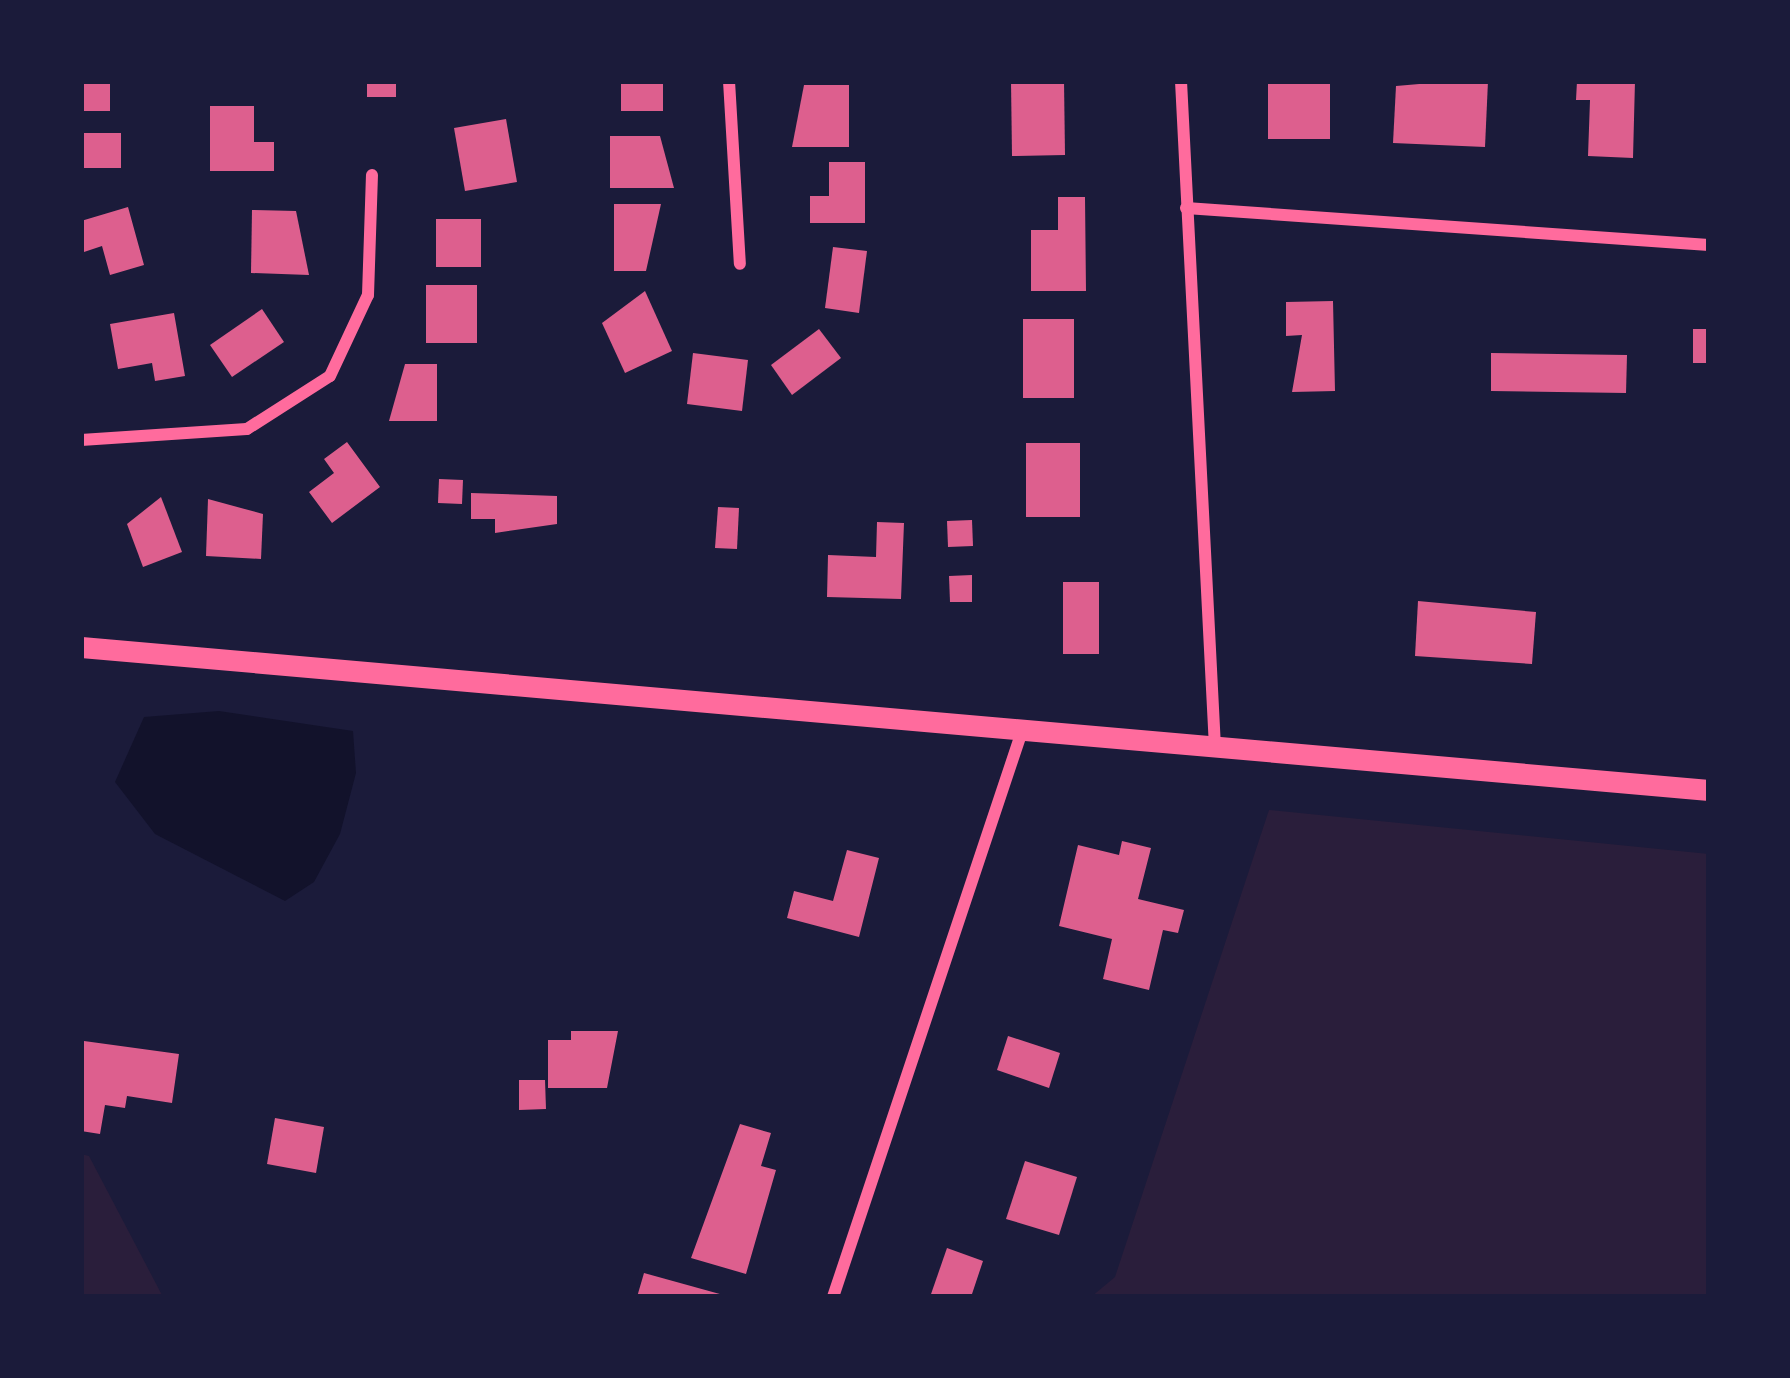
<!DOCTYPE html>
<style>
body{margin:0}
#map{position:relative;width:1790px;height:1378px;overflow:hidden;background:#1b1b3a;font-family:"Work Sans",sans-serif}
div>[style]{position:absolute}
.green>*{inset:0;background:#2a1e3b}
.water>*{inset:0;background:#12122b}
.building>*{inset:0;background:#dd5f8e}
.minor>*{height:12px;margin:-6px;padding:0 6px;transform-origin:6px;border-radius:6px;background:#ff6b9d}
.secondary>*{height:21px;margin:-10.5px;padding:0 10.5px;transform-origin:10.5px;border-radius:10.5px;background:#ff6b9d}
span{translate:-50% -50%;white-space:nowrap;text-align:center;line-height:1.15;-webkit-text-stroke:12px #1b1b3a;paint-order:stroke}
.frame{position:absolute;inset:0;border:84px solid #1b1b3a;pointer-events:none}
</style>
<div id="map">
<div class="green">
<i style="clip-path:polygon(1269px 810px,1709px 854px,1706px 1297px,1091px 1297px,1115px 1277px)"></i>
<i style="clip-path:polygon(81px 1154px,89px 1156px,163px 1297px,81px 1297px)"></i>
</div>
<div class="water">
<i style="clip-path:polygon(219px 711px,353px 731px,356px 773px,340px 834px,314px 882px,285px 901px,155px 834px,115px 782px,144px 717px)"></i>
</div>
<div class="building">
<i style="clip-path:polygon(81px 81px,110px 81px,110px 111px,81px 111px)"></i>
<i style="clip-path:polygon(367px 81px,396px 81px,396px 97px,367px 97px)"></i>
<i style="clip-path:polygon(621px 81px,663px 81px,663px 111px,621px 111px)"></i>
<i style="clip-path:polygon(1011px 81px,1064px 81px,1065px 155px,1012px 156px)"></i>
<i style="clip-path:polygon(1454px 81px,1488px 81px,1485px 147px,1393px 143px,1396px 86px)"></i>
<i style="clip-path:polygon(1577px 81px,1635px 81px,1633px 158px,1588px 156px,1590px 100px,1576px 100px)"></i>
<i style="clip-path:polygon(1268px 84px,1330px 84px,1330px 139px,1268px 139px)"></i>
<i style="clip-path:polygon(804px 85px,849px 85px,849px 147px,792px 147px)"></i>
<i style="clip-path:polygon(210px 106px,254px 106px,254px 142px,274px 142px,274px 171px,210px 171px)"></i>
<i style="clip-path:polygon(506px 119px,517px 182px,465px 191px,454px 128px)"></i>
<i style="clip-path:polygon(81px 133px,121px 133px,121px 168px,81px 168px)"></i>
<i style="clip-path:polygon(610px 136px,660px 136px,674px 188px,610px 188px)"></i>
<i style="clip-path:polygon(829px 162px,865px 162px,865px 223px,810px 223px,810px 196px,829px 196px)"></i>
<i style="clip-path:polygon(1058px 197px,1085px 197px,1086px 291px,1031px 291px,1031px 230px,1058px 230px)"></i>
<i style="clip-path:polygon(614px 204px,661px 204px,646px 271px,614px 271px)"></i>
<i style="clip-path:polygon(128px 207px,144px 265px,110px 275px,102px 246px,81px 253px,81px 221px)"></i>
<i style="clip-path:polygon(252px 210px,296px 211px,309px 275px,251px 273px)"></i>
<i style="clip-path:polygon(436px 219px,481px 219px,481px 267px,436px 267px)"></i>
<i style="clip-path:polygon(833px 247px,867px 251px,859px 313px,825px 308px)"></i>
<i style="clip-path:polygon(426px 285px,477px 285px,477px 343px,426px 343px)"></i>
<i style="clip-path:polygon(645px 291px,672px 351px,625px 373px,602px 323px)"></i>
<i style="clip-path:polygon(1333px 301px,1335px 391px,1292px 392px,1302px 335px,1286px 336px,1286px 302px)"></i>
<i style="clip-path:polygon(262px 309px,284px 342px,232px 377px,210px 345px)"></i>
<i style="clip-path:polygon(174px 313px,185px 376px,155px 381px,152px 363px,118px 369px,110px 324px)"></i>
<i style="clip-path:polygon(1023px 319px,1074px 319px,1074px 398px,1023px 398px)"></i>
<i style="clip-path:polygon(819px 329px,841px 358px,792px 395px,771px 365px)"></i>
<i style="clip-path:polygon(1693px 329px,1709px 329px,1709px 363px,1693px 363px)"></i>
<i style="clip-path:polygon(693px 353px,748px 360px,742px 411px,687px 404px)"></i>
<i style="clip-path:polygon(1491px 353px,1627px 355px,1626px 393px,1491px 391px)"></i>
<i style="clip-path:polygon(405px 364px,437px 364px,437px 421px,389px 421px)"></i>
<i style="clip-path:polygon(347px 442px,380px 487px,332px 523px,309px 492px,334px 473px,324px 459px)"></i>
<i style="clip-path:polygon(1026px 443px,1080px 443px,1080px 517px,1026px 517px)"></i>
<i style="clip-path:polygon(439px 479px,463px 480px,462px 504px,438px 503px)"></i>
<i style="clip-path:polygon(471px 493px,557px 496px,557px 524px,495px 533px,495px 519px,471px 519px)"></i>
<i style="clip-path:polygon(161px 497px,182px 552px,143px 567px,127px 524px)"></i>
<i style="clip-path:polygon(208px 499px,263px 514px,261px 559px,206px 556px)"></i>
<i style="clip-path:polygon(718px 507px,739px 508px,737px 549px,715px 548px)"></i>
<i style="clip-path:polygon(972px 520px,973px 546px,948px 547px,947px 521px)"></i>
<i style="clip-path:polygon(877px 522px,904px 523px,901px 599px,827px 597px,828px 555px,876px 557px)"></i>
<i style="clip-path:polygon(972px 575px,972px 602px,950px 602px,949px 576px)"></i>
<i style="clip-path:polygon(1063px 582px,1099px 582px,1099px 654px,1063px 654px)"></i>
<i style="clip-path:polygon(1418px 601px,1536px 612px,1532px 664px,1415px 656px)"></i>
<i style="clip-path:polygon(1122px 841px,1151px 848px,1138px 899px,1184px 910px,1178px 933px,1163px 930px,1149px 990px,1103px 979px,1112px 939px,1059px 926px,1078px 845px,1119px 855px)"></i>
<i style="clip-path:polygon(847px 850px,879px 858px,859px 937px,787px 918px,794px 891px,833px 901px)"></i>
<i style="clip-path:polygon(571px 1031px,618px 1031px,607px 1088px,548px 1088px,548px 1040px,571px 1040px)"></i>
<i style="clip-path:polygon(1008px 1036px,1060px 1053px,1049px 1088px,997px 1070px)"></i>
<i style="clip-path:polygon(84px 1041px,179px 1054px,172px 1103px,127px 1096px,125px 1108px,105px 1105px,100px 1134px,81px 1131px)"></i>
<i style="clip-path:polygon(519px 1080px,545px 1080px,546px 1109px,519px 1110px)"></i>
<i style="clip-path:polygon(275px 1118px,324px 1127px,316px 1173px,267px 1164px)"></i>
<i style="clip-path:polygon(740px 1124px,771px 1133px,761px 1166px,776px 1170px,746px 1274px,691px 1258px)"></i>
<i style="clip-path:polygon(1025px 1161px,1077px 1177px,1059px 1235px,1006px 1219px)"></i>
<i style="clip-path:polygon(947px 1248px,983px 1261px,971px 1297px,930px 1297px)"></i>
<i style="clip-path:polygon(644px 1273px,727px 1296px,727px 1297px,637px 1297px)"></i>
</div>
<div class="minor">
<i style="left:729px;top:81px;width:183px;rotate:86.6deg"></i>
<i style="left:1181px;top:81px;width:668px;rotate:87.08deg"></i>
<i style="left:1186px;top:208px;width:524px;rotate:4.05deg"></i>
<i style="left:81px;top:440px;width:166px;rotate:-3.8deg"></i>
<i style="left:247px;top:429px;width:98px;rotate:-32.6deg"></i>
<i style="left:330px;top:376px;width:89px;rotate:-64.9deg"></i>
<i style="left:368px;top:295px;width:120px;rotate:-88.1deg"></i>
<i style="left:833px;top:1297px;width:597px;rotate:-71.53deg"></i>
</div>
<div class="secondary">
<i style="left:81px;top:647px;width:1634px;rotate:5.02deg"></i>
</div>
<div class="frame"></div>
</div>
